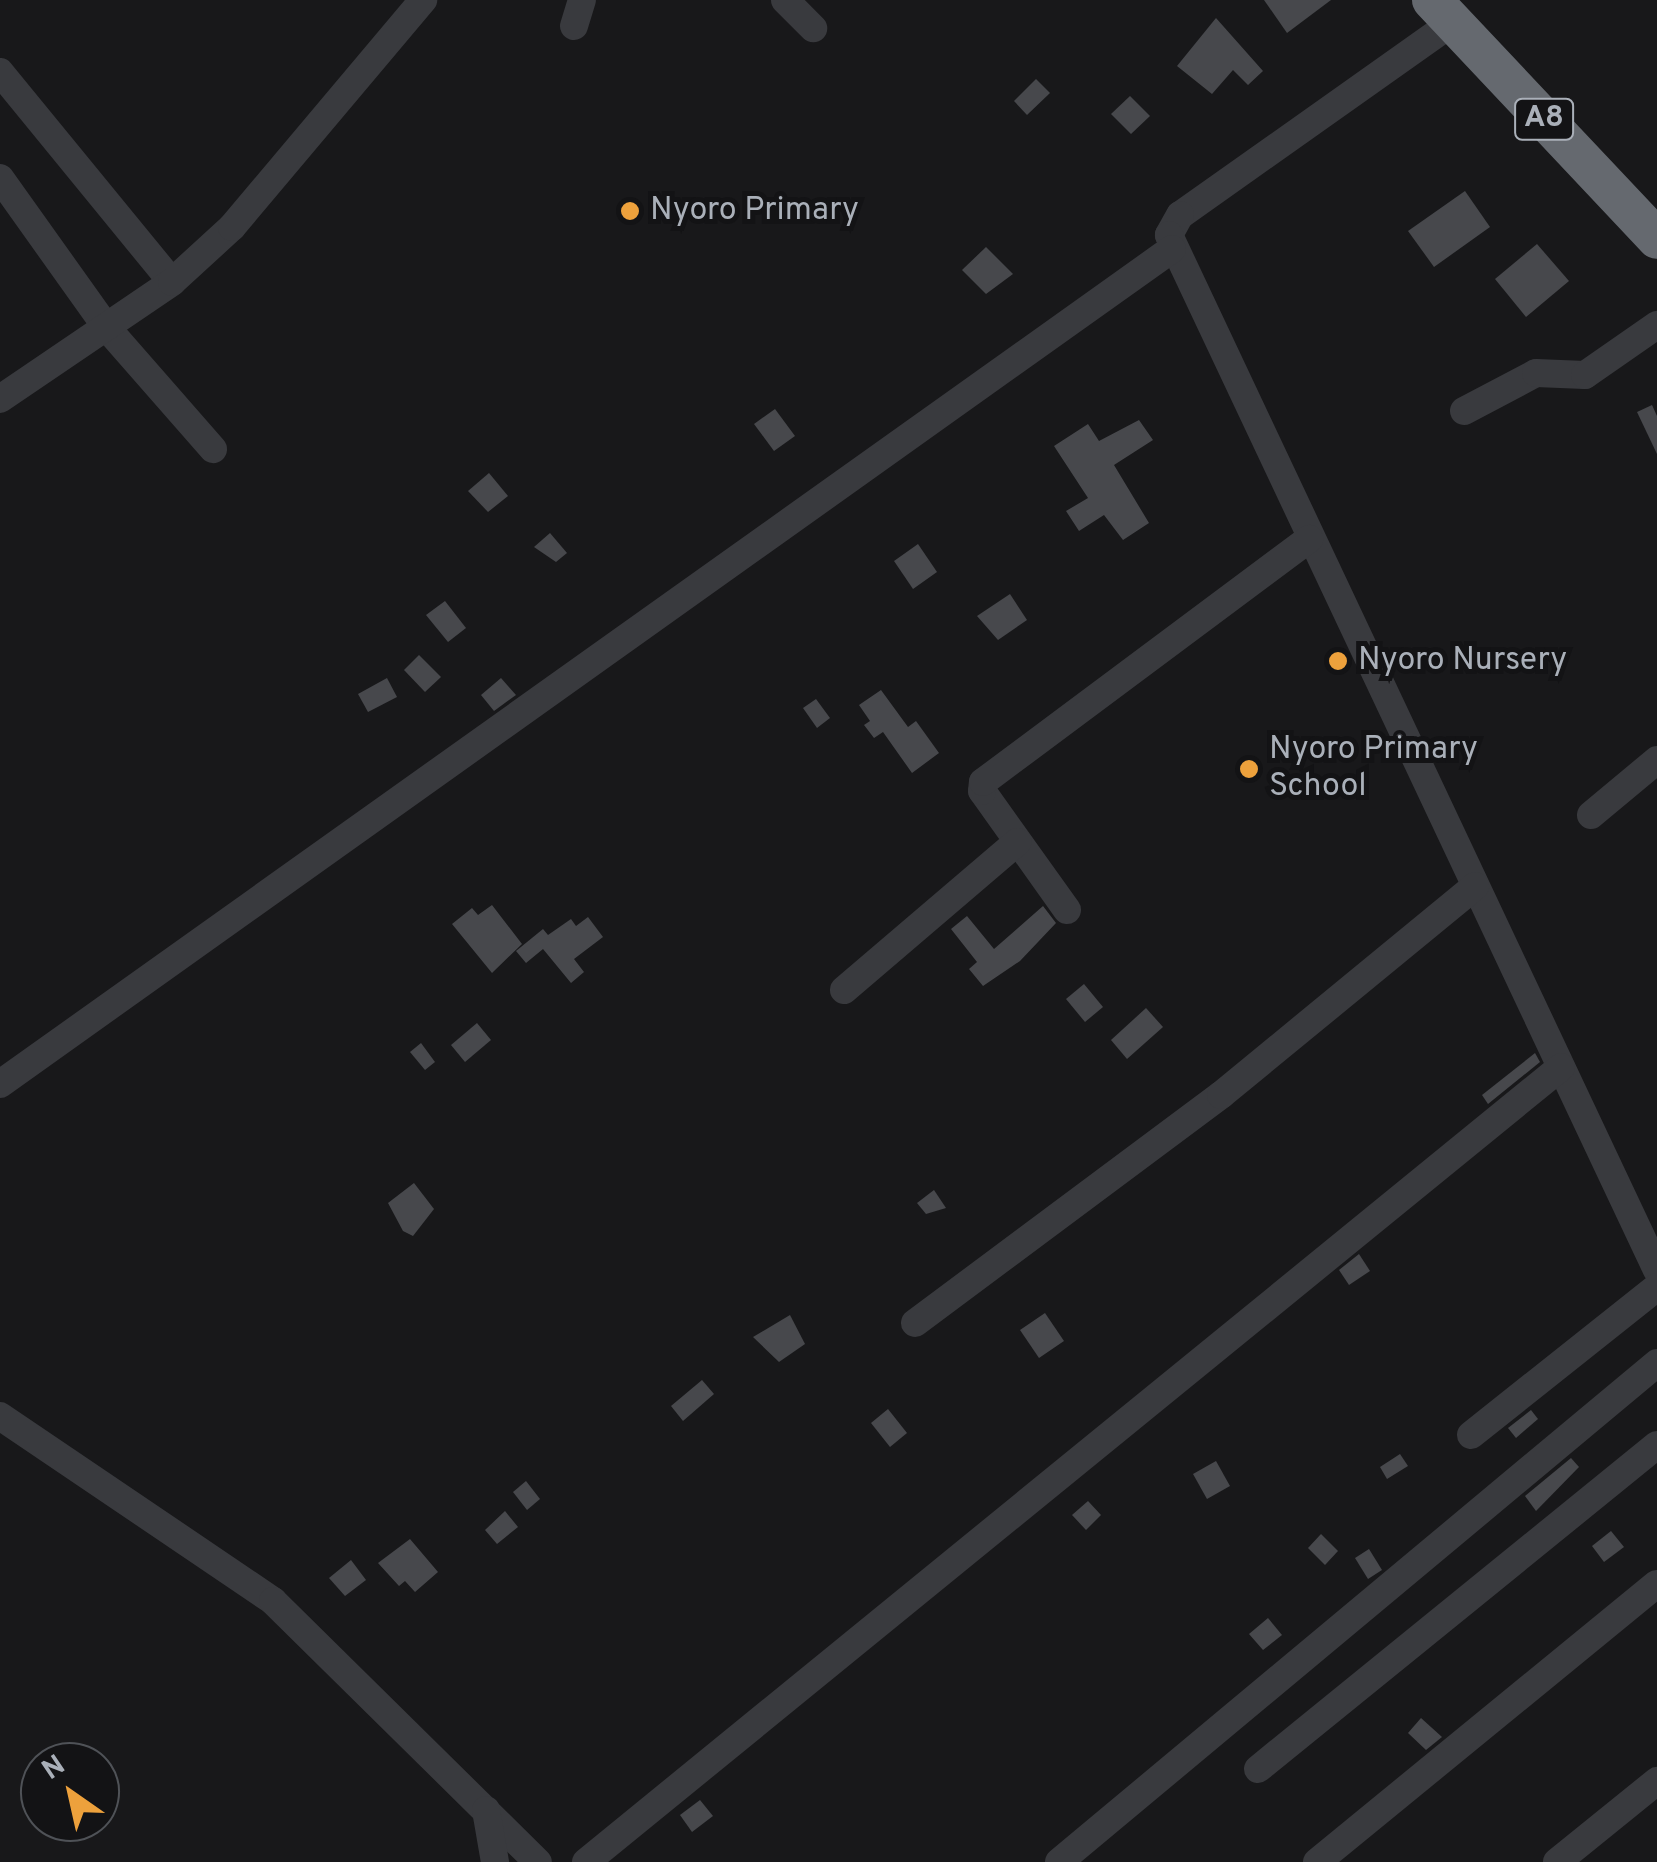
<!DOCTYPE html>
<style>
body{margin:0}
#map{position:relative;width:1657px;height:1862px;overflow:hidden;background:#18181a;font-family:Overpass,sans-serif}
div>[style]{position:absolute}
.building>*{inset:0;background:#47484c}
.minor>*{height:28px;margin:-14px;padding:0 14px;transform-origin:14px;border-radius:14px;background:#393a3e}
.highway>*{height:40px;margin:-20px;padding:0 20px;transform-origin:20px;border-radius:20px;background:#65696f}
.dots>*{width:28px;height:28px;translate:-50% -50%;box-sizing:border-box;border:5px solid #131315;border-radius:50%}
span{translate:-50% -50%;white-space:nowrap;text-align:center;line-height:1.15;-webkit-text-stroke:10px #131315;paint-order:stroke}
.shield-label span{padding:2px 8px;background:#131315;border:2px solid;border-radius:8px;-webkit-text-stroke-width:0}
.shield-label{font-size:30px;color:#aab0b9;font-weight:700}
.poi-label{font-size:32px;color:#aab0b9}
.left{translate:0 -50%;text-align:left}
.north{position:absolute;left:20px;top:1742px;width:100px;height:100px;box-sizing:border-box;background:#131315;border:2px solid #4f5257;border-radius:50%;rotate:326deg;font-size:28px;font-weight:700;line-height:40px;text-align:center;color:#aab0b9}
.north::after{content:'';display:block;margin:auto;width:35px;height:45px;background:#eda13c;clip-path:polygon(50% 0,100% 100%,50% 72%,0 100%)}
</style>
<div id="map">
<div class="building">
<i style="clip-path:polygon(1264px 0,1331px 0,1287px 33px)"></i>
<i style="clip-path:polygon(1216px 18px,1263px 71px,1248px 85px,1233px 70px,1212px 94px,1177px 66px)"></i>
<i style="clip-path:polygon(1036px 79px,1050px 93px,1027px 115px,1014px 101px)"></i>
<i style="clip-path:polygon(1130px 96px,1150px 116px,1131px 134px,1111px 114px)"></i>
<i style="clip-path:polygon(1465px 191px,1490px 227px,1434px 267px,1408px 231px)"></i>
<i style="clip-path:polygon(1537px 244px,1569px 281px,1526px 317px,1495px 279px)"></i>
<i style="clip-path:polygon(986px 247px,1013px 274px,986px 294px,962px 270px)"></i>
<i style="clip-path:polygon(1652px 405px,1657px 416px,1657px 454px,1637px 412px)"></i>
<i style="clip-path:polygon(775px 409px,795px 436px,774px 451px,754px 424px)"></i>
<i style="clip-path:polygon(1139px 420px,1153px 440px,1114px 465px,1149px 523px,1123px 540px,1104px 515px,1079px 531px,1066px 511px,1088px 498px,1054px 446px,1088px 424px,1099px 441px)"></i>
<i style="clip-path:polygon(489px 473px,508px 496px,488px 512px,468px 491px)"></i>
<i style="clip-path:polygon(550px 533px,567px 553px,556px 562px,534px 547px)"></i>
<i style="clip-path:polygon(918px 544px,937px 572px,913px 589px,894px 561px)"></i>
<i style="clip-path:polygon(1010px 594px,1027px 620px,998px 640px,977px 616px)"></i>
<i style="clip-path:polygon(445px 601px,466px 628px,448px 642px,426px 615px)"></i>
<i style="clip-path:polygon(419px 655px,441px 677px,425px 692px,404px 670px)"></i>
<i style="clip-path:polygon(387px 678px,397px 697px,368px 712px,358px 694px)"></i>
<i style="clip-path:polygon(501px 678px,516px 695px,494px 711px,481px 695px)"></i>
<i style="clip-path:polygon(881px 690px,908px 727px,916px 721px,939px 753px,912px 773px,883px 732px,874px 738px,864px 725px,870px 721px,859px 705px)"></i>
<i style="clip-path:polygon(816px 699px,830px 718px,817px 728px,803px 708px)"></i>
<i style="clip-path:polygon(492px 905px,522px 944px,492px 973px,452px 924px,472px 908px,478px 915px)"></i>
<i style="clip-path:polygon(1043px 906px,1056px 923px,1020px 961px,983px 986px,969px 969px,977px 962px,951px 929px,967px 916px,994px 949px)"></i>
<i style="clip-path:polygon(588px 917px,603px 937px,574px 959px,584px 972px,571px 983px,543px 949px,526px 963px,516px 951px,543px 929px,548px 935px,571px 919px,576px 926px)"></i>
<i style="clip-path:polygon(1084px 984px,1103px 1007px,1085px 1022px,1066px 999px)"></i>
<i style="clip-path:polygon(1146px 1008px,1163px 1027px,1127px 1059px,1111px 1040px)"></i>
<i style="clip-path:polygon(477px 1023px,491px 1040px,465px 1062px,451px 1045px)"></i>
<i style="clip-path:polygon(421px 1043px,435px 1062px,425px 1070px,410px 1052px)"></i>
<i style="clip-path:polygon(1535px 1053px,1540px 1062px,1488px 1104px,1482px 1095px)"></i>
<i style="clip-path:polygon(414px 1183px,434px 1209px,413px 1236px,403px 1231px,388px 1203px)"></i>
<i style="clip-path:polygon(934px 1190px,946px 1208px,926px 1214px,917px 1203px)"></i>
<i style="clip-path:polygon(1359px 1254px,1370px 1271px,1349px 1285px,1339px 1270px)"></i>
<i style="clip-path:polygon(1045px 1313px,1064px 1341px,1039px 1358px,1020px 1330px)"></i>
<i style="clip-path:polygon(790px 1315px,805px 1344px,779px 1362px,753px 1337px)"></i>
<i style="clip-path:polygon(702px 1380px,714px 1394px,683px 1421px,671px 1406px)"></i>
<i style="clip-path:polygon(888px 1409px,907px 1433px,890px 1447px,871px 1423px)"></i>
<i style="clip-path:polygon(1531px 1410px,1538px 1419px,1516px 1438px,1508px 1428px)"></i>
<i style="clip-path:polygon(1400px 1454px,1408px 1466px,1387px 1479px,1380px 1467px)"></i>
<i style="clip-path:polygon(1571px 1458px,1579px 1467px,1536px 1511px,1525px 1496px)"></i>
<i style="clip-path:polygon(1216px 1461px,1230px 1486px,1207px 1499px,1193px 1474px)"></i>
<i style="clip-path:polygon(526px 1481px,540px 1499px,527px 1510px,513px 1492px)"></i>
<i style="clip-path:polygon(1088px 1501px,1101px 1515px,1086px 1530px,1072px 1515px)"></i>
<i style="clip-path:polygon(505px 1511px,518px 1527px,497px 1544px,485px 1530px)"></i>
<i style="clip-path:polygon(1611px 1531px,1624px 1547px,1604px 1562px,1592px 1546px)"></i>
<i style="clip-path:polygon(1321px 1534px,1338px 1551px,1325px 1565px,1308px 1548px)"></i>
<i style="clip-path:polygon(410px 1539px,438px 1572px,415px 1592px,405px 1581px,399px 1586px,378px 1563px)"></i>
<i style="clip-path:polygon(1369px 1549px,1382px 1570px,1368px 1579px,1355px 1558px)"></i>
<i style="clip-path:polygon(351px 1560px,366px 1580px,345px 1596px,329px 1578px)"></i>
<i style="clip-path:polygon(1268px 1618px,1282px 1635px,1263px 1650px,1249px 1634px)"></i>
<i style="clip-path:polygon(1421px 1718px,1442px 1737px,1426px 1750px,1408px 1733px)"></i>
<i style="clip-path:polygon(700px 1800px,713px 1816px,692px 1832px,680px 1815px)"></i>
</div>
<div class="minor">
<i style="left:785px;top:0;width:40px;rotate:45deg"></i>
<i style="left:1453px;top:22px;width:334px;rotate:144.7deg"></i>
<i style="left:1180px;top:215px;width:23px;rotate:119deg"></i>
<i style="left:1169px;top:235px;width:1144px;rotate:64.76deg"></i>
<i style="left:574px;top:26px;width:27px;rotate:-73deg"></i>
<i style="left:0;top:72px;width:271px;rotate:50.7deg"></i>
<i style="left:0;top:178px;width:184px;rotate:54.5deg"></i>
<i style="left:107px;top:328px;width:161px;rotate:48.8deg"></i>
<i style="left:0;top:399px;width:208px;rotate:-34.2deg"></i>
<i style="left:172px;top:282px;width:81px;rotate:-42.5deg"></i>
<i style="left:232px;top:227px;width:297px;rotate:-49.9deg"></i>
<i style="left:1464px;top:411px;width:81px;rotate:-27.8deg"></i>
<i style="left:1536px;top:373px;width:49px;rotate:2.3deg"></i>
<i style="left:1585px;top:375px;width:88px;rotate:-34.8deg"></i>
<i style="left:1591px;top:815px;width:86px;rotate:-39.8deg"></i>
<i style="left:1067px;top:910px;width:146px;rotate:-125.5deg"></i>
<i style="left:982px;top:791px;width:9px;rotate:-84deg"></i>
<i style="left:983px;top:782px;width:407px;rotate:-36.7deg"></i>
<i style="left:844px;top:990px;width:228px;rotate:-40.5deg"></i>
<i style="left:0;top:1084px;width:1439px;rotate:-35.47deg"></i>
<i style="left:915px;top:1323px;width:382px;rotate:-36.7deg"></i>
<i style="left:1221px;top:1095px;width:329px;rotate:-39.4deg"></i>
<i style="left:0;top:1416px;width:330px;rotate:34.1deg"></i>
<i style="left:273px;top:1601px;width:372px;rotate:44.6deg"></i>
<i style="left:1471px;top:1435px;width:238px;rotate:-38.5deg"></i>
<i style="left:1258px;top:1769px;width:514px;rotate:-39.08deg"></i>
<i style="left:486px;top:1810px;width:53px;rotate:80.2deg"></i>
<i style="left:586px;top:1862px;width:1258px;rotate:-39.19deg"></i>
<i style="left:1059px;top:1862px;width:779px;rotate:-39.84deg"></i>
<i style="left:1317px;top:1862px;width:439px;rotate:-39.3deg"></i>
<i style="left:1557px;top:1862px;width:129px;rotate:-39deg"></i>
</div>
<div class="highway">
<i style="left:1432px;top:0;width:328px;rotate:46.7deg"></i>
</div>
<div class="dots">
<i style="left:630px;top:211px;background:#eda13c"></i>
<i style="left:1338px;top:661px;background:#eda13c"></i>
<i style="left:1249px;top:769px;background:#eda13c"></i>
</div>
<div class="shield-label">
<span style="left:1544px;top:119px">A8</span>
</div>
<div class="poi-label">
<span class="left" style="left:650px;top:211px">Nyoro Primary</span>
<span class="left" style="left:1358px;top:661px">Nyoro Nursery</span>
<span class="left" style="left:1269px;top:769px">Nyoro Primary<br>School</span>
</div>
<div class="north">N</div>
</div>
